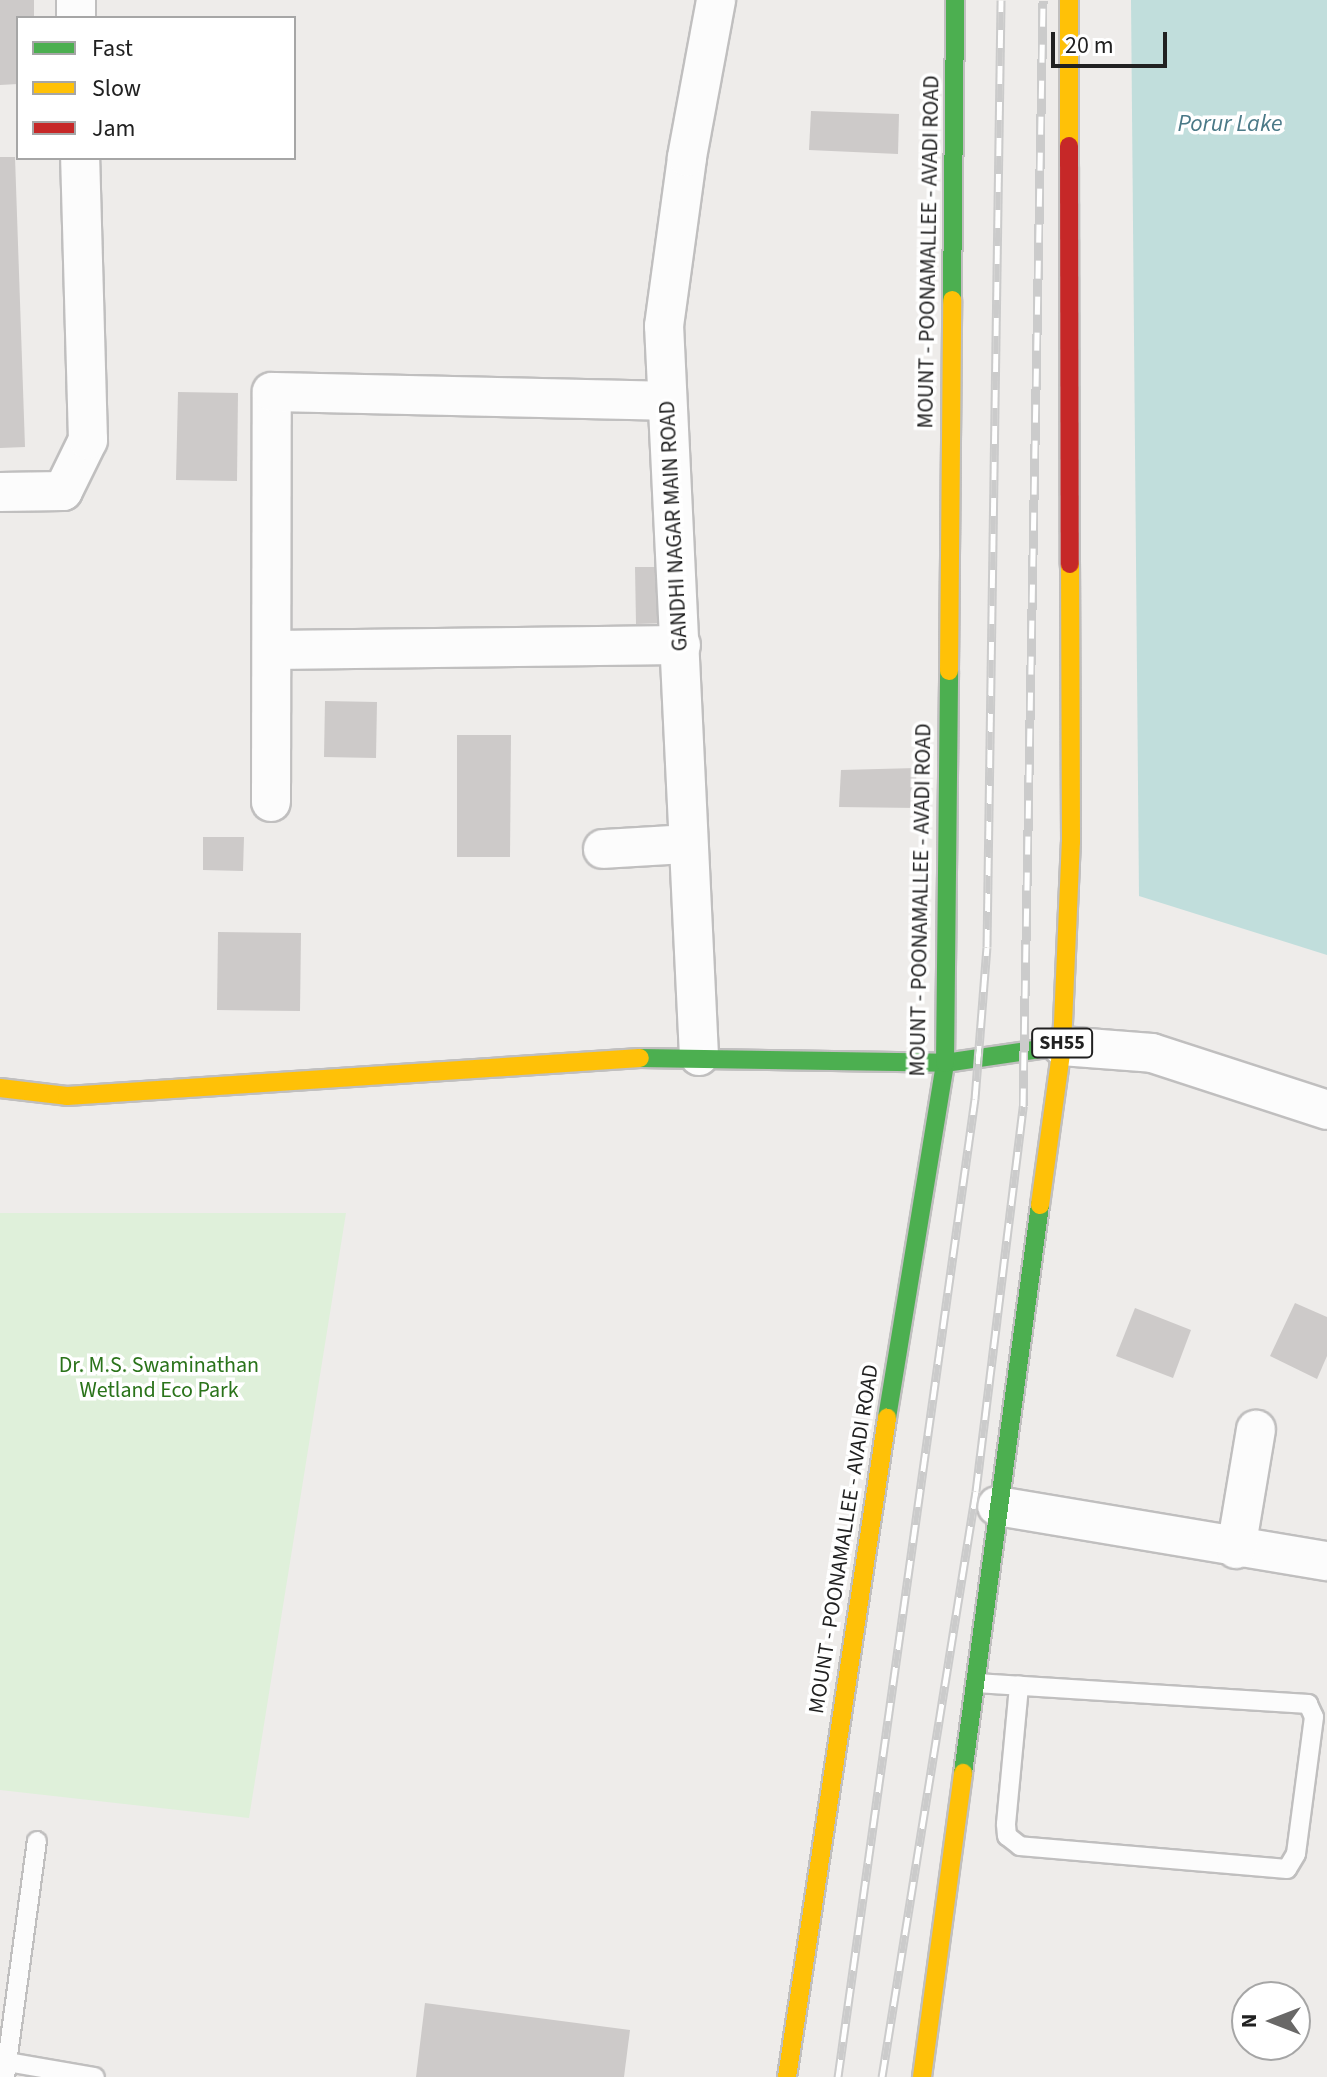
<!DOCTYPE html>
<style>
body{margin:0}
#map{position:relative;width:1327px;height:2077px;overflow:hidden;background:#eeecea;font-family:"Source Sans 3",sans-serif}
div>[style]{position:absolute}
.park>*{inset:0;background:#dff0da}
.water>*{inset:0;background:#c1dedc}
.building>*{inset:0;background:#cdcac9}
.roads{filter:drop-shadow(2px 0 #c0bfbf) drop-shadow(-2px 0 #c0bfbf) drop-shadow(0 2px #c0bfbf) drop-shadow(0 -2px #c0bfbf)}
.lane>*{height:18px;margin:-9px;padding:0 9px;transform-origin:9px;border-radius:9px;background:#fcfcfc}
.street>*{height:38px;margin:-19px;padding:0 19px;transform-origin:19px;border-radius:19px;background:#fcfcfc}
.fast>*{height:18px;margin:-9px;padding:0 9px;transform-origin:9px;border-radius:9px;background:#4caf50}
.slow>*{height:18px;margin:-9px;padding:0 9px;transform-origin:9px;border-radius:9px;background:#ffc107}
.jam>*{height:18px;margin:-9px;padding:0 9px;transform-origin:9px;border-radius:9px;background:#c62828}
.rail>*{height:9px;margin-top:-4.5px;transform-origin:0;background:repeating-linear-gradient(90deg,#fff 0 18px,#cbcbcb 0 36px);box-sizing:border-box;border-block:2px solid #cbcbcb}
span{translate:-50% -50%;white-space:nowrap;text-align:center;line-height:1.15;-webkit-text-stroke:7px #fff;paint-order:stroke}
.shield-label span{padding:2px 6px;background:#fff;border:2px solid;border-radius:6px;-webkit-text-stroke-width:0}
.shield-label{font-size:20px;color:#212121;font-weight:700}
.street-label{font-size:22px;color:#212121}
.park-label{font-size:22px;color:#2a731a}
.water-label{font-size:24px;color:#4a7987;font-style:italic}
.legend{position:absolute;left:16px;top:16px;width:280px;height:144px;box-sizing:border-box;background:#fff;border:2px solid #a6a6a6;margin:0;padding:10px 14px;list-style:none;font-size:24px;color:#212121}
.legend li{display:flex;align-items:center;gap:16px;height:40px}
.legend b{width:40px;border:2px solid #a6a6a6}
.north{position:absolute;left:1231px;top:1981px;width:80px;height:80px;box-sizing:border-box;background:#fff;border:2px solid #a6a6a6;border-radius:50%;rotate:270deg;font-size:22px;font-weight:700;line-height:32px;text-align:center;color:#212121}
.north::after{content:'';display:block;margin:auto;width:28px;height:36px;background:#696867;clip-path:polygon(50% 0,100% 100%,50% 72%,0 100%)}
.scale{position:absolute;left:1051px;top:32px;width:116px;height:36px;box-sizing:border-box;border:4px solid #212121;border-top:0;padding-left:10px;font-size:24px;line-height:28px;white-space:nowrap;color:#212121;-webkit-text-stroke:6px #fff;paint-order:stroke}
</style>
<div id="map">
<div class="park">
<i style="clip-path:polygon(0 1213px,346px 1213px,249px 1818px,0 1790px)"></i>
</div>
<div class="water">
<i style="clip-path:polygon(1131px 0,1327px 0,1327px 955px,1139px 896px)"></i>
</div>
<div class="building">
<i style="clip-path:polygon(0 0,34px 0,34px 18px,18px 18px,18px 84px,0 85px)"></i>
<i style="clip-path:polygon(811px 111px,899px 114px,898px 154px,809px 150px)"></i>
<i style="clip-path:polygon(0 157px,15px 157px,25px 447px,0 448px)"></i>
<i style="clip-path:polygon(178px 392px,238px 393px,237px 481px,176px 480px)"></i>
<i style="clip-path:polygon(635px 567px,670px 567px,670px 623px,636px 624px)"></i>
<i style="clip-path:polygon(325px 701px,377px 702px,376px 758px,324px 757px)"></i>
<i style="clip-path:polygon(457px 735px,511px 735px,510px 857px,457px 857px)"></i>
<i style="clip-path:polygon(916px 768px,917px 808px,839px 807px,841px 770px)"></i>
<i style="clip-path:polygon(203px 837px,244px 837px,243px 871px,203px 870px)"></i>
<i style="clip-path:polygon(218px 932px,301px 933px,300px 1011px,217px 1010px)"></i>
<i style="clip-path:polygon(1295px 1303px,1327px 1317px,1327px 1356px,1317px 1379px,1270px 1356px)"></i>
<i style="clip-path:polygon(1135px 1308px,1191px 1330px,1173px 1378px,1116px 1356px)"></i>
<i style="clip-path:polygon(425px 2003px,630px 2030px,624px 2077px,416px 2077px)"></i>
</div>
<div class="roads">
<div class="lane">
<i style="left:976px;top:1683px;width:333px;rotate:3.6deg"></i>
<i style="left:1308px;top:1704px;width:14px;rotate:65deg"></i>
<i style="left:1314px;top:1717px;width:138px;rotate:97.5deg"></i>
<i style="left:1296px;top:1854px;width:17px;rotate:121deg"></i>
<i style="left:1287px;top:1869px;width:268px;rotate:-175.1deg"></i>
<i style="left:1020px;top:1846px;width:16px;rotate:-142deg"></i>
<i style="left:1007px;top:1836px;width:12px;rotate:-95deg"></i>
<i style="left:1006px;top:1824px;width:139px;rotate:-84.6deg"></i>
<i style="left:7px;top:2062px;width:89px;rotate:9.7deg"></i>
<i style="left:5px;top:2077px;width:238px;rotate:-82.3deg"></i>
</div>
<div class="street">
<i style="left:76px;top:0;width:18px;rotate:90deg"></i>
<i style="left:0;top:492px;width:63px;rotate:-0.9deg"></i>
<i style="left:63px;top:491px;width:57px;rotate:-63.9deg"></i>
<i style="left:88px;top:440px;width:282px;rotate:-91.6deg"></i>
<i style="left:272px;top:650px;width:409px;rotate:-0.7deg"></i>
<i style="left:271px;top:802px;width:410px;rotate:-89.9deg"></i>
<i style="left:272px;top:392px;width:394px;rotate:1.3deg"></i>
<i style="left:603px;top:849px;width:84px;rotate:-3.4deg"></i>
<i style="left:1062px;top:1046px;width:90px;rotate:4.4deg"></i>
<i style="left:1152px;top:1053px;width:184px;rotate:18deg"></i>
<i style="left:699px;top:1056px;width:731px;rotate:-92.74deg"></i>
<i style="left:664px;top:326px;width:171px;rotate:-82.2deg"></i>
<i style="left:687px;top:157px;width:160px;rotate:-79.5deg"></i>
<i style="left:997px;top:1506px;width:335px;rotate:9.5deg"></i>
<i style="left:1236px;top:1549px;width:121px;rotate:-80.5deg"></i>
</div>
<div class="fast">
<i style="left:952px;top:300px;width:300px;rotate:-89.4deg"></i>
<i style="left:640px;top:1058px;width:305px;rotate:0.9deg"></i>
<i style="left:945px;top:1063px;width:118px;rotate:-8.3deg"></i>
<i style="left:887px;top:1418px;width:360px;rotate:-80.7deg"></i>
<i style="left:945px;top:1063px;width:392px;rotate:-89.4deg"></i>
<i style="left:963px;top:1773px;width:573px;rotate:-82.28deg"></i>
</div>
<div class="slow">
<i style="left:1069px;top:0;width:146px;rotate:90deg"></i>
<i style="left:949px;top:671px;width:371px;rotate:-89.5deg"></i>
<i style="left:0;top:1088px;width:67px;rotate:6.8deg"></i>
<i style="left:67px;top:1096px;width:574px;rotate:-3.79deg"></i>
<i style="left:1040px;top:1205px;width:161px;rotate:-82.1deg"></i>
<i style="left:1062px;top:1046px;width:204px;rotate:-87.5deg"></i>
<i style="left:1071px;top:842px;width:278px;rotate:-90.2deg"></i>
<i style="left:787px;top:2077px;width:667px;rotate:-81.37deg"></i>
<i style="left:922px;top:2077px;width:307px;rotate:-82.3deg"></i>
</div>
<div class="jam">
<i style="left:1069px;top:146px;width:418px;rotate:89.9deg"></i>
</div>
</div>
<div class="rail">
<i style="left:838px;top:2077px;width:988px;rotate:-82.03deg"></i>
<i style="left:975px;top:1099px;width:152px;rotate:-85.5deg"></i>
<i style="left:987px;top:947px;width:947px;rotate:-89.15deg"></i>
<i style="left:882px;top:2077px;width:593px;rotate:-80.89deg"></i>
<i style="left:976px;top:1491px;width:388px;rotate:-83deg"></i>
<i style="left:1023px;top:1106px;width:1106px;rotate:-88.96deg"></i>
</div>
<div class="shield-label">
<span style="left:1062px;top:1043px">SH55</span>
</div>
<div class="street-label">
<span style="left:929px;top:252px;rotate:-89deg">MOUNT - POONAMALLEE - AVADI ROAD</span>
<span style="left:674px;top:526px;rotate:-93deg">GANDHI NAGAR MAIN ROAD</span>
<span style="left:921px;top:900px;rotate:-89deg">MOUNT - POONAMALLEE - AVADI ROAD</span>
<span style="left:844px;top:1539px;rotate:-81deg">MOUNT - POONAMALLEE - AVADI ROAD</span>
</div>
<div class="park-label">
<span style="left:159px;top:1378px">Dr. M.S. Swaminathan<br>Wetland Eco Park</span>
</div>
<div class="water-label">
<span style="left:1230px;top:124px">Porur Lake</span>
</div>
<ul class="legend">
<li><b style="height:10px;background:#4caf50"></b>Fast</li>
<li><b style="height:10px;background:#ffc107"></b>Slow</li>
<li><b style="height:10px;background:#c62828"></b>Jam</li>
</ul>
<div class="north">N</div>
<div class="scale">20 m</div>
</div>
